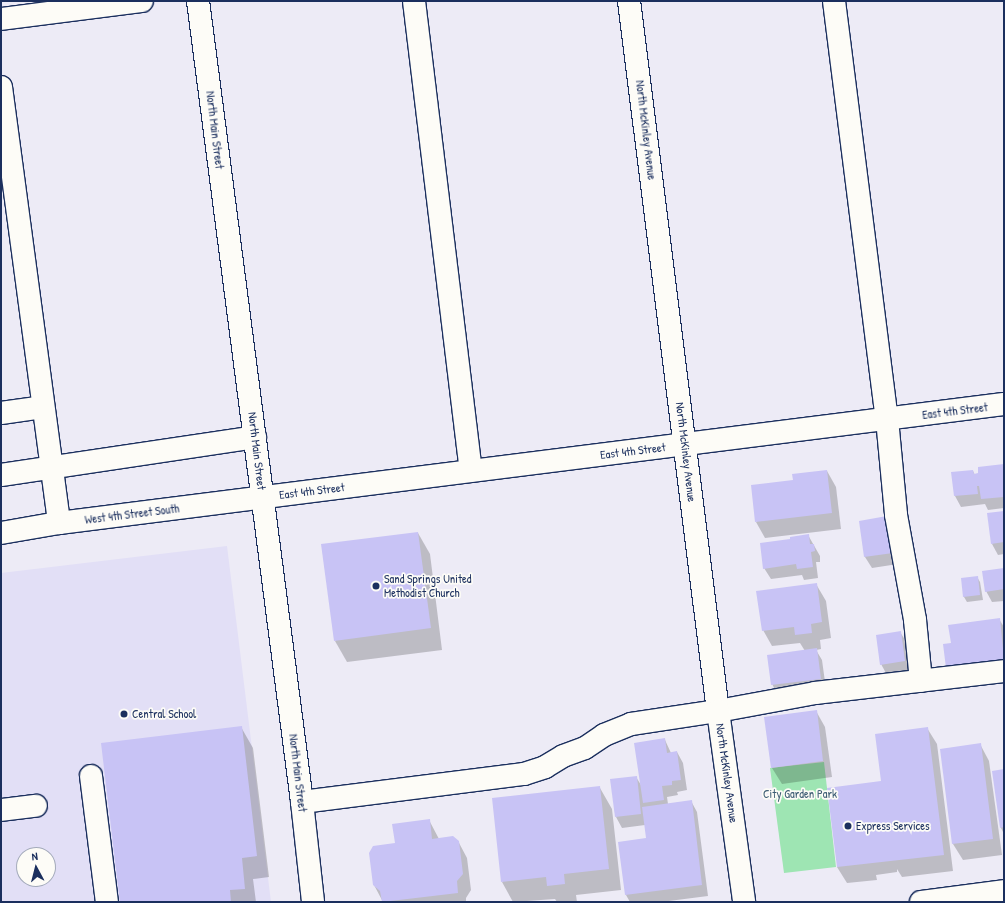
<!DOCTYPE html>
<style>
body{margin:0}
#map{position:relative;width:1005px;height:903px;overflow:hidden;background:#edebf6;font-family:"Patrick Hand",sans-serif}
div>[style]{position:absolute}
.built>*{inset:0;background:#e2dff6}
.green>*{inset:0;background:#9ee5b3}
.shadow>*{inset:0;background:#0003}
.building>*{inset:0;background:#c8c3f5}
.roads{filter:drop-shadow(1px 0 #1b2f5e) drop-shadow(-1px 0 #1b2f5e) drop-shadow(0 1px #1b2f5e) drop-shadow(0 -1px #1b2f5e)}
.minor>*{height:22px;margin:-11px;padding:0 11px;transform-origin:11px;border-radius:11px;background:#fdfcf7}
.major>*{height:22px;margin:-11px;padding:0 11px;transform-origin:11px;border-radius:11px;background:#fdfcf7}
.dots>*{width:11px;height:11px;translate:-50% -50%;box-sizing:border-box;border:2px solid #fdfcf7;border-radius:50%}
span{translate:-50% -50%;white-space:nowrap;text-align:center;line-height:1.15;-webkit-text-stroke:3.5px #fdfcf7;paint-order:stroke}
.street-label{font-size:12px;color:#1b2f5e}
.poi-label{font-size:12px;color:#1b2f5e}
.left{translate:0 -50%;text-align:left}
.park-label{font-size:12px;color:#3c5c73}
.frame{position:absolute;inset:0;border:2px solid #1b2f5e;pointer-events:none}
.north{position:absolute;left:16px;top:847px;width:40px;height:40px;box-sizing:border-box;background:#fdfcf7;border:1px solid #a3aaba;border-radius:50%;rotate:353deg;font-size:11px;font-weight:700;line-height:16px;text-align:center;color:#1b2f5e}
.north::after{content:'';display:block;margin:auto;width:14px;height:18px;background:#1b2f5e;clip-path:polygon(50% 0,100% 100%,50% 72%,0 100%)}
</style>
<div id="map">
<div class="built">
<i style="clip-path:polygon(evenodd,227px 546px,271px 902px,1px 902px,1px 573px,227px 546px,24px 855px,48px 855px,48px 879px,24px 879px,24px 855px)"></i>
</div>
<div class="green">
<i style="clip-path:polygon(824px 762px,836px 867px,784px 873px,770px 768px)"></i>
</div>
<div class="shadow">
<i style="clip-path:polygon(1004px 465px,1004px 508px,988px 510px,985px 504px,961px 507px,955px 496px,952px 473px,973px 471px,975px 475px)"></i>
<i style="clip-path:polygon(827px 471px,836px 487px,841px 529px,765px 538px,756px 522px)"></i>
<i style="clip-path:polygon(1004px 512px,1004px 554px,998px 555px,992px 544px)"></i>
<i style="clip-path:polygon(887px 517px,898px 564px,872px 568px,865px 557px,860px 522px)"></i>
<i style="clip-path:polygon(418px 533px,430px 554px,442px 650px,347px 662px,335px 641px)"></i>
<i style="clip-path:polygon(808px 535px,820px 556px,820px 562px,816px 562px,818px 578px,804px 580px,802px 575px,771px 579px,764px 568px,791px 540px)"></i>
<i style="clip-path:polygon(1004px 569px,1004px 601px,992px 602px,986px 591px)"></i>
<i style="clip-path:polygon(977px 577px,980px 582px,983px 600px,967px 602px,964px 597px,962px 579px)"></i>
<i style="clip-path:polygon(816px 584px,826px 601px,831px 638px,820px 640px,821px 649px,816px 650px,822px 660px,826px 689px,778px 695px,772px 684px,805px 651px,800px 643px,772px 646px,763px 630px)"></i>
<i style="clip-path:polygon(999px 619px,1004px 627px,1004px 671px,953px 678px,952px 644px)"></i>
<i style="clip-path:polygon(900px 632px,907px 643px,911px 672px,887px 675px,881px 664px)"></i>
<i style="clip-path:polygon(816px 711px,825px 727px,832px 777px,782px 784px,772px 768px,765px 718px)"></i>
<i style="clip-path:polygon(241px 727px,253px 748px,269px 877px,253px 879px,256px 902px,121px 902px)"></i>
<i style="clip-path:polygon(927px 728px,937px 744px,953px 871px,902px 877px,897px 869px,897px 872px,876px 875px,877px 880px,847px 883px,837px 867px)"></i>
<i style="clip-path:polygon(665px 740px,671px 753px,677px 752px,683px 763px,687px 790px,677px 792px,678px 795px,667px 797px,668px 804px,691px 801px,697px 812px,708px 896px,661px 902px,630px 902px,626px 895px,647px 839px,645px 825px,622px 828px,616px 817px,636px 777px,641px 785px)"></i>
<i style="clip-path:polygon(980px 744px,989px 761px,1002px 855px,963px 860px,953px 844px,941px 750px)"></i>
<i style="clip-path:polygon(1004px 770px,1004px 834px,1001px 828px)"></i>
<i style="clip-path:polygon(600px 788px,612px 809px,621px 890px,576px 895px,577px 902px,557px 902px,555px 899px,513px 902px,502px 882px)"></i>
<i style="clip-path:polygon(429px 820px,439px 839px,458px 841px,467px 858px,471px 890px,466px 898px,466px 902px,383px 902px,374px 885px,396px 844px)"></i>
</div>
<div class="building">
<i style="clip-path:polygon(1004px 464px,1004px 497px,981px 499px,979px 486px,977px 486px,978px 494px,954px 496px,951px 472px,973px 470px,974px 474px,978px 473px,978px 467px)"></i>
<i style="clip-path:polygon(827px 470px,832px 513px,755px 522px,751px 485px,793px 480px,792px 474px)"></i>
<i style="clip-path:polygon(1004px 511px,1004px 542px,991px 544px,987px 513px)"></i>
<i style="clip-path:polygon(887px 516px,893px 553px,864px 557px,859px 521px)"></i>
<i style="clip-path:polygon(418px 532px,431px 628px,334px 641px,321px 544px)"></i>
<i style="clip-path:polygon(809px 534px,810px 544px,814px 544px,815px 551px,811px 552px,813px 567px,797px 569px,796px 564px,763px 569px,760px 543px,790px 539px,790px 537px)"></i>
<i style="clip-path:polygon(1004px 568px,1004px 589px,985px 592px,982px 571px)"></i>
<i style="clip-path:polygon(978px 576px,980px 595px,963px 597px,961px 578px)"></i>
<i style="clip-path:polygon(817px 583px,822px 622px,811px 624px,812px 633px,795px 635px,794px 627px,762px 631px,756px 591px)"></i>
<i style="clip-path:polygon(1000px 618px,1004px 659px,946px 668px,943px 644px,951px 643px,948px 625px)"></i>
<i style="clip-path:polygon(901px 631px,905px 661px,880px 665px,876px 635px)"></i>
<i style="clip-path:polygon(817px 648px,821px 679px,771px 685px,767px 655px)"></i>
<i style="clip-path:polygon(817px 710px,823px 761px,771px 768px,764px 717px)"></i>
<i style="clip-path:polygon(242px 726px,257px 856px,242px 858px,245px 889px,230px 890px,231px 902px,120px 902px,101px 743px)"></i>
<i style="clip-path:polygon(928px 727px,944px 855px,837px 867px,827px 788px,881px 781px,875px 734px)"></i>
<i style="clip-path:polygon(665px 738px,667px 753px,677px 751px,681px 780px,672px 781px,672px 785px,662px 786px,664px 800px,643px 803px,634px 743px)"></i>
<i style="clip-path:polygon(981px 743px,993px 839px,952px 844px,940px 749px)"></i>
<i style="clip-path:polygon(1004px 769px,1004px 827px,1000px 828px,992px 771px)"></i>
<i style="clip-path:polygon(637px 776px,641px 814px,615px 817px,610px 779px)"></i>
<i style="clip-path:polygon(600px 786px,609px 869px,564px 874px,565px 884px,547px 886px,546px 877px,501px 882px,492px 798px)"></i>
<i style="clip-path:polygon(692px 800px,702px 885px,625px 895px,618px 842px,646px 838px,642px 807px)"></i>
<i style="clip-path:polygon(430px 819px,432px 839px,453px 836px,459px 841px,463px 874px,457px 881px,458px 893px,382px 902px,380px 891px,373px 885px,369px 853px,373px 846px,395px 843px,392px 824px)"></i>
</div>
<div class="roads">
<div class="minor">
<i style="left:198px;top:1px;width:808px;rotate:82.6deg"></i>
<i style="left:302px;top:802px;width:101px;rotate:83.7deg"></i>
<i style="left:414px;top:1px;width:473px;rotate:83.1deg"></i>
<i style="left:834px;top:1px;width:421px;rotate:82.8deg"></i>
<i style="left:887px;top:419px;width:96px;rotate:84.6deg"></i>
<i style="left:896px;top:515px;width:107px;rotate:79.7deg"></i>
<i style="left:915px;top:620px;width:61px;rotate:84.4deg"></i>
<i style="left:1px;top:19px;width:142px;rotate:-7.3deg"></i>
<i style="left:1px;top:87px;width:440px;rotate:82.4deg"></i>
<i style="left:1px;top:413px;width:42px;rotate:-8.1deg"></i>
<i style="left:1px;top:475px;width:257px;rotate:-8.5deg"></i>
<i style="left:1px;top:533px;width:59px;rotate:-9.8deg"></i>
<i style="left:59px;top:523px;width:952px;rotate:-7.18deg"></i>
<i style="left:91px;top:776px;width:127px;rotate:82.8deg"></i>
<i style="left:302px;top:802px;width:224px;rotate:-7.2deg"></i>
<i style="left:524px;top:774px;width:22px;rotate:-18deg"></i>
<i style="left:545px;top:767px;width:21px;rotate:-31deg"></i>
<i style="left:563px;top:756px;width:23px;rotate:-20deg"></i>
<i style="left:585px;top:748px;width:23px;rotate:-34deg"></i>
<i style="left:604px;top:735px;width:29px;rotate:-22deg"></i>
<i style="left:631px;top:724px;width:88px;rotate:-8.5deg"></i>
<i style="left:718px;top:711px;width:99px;rotate:-10.5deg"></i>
<i style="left:815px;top:693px;width:190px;rotate:-6.6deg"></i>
<i style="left:1px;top:810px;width:35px;rotate:-7deg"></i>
<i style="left:921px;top:902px;width:84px;rotate:-7.5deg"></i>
</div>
<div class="major">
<i style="left:629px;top:1px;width:716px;rotate:82.86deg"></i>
<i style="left:718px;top:711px;width:193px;rotate:82.2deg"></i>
</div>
</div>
<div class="dots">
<i style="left:376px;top:586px;background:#1b2f5e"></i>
<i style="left:124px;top:714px;background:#1b2f5e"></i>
<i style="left:848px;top:826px;background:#1b2f5e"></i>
</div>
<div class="street-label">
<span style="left:215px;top:130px;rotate:83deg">North Main Street</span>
<span style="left:646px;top:130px;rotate:83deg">North McKinley Avenue</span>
<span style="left:955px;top:411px;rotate:-7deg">East 4th Street</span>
<span style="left:257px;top:451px;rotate:83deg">North Main Street</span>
<span style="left:633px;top:451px;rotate:-7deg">East 4th Street</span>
<span style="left:686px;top:452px;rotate:83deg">North McKinley Avenue</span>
<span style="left:312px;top:491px;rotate:-7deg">East 4th Street</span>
<span style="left:132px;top:514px;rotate:-7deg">West 4th Street South</span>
<span style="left:298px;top:773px;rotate:83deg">North Main Street</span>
<span style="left:727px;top:773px;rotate:82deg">North McKinley Avenue</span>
</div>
<div class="poi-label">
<span class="left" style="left:384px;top:586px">Sand Springs United<br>Methodist Church</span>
<span class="left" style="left:132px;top:714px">Central School</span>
<span class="left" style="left:856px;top:826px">Express Services</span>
</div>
<div class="park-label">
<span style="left:800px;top:794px">City Garden Park</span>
</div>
<div class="frame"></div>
<div class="north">N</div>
</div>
